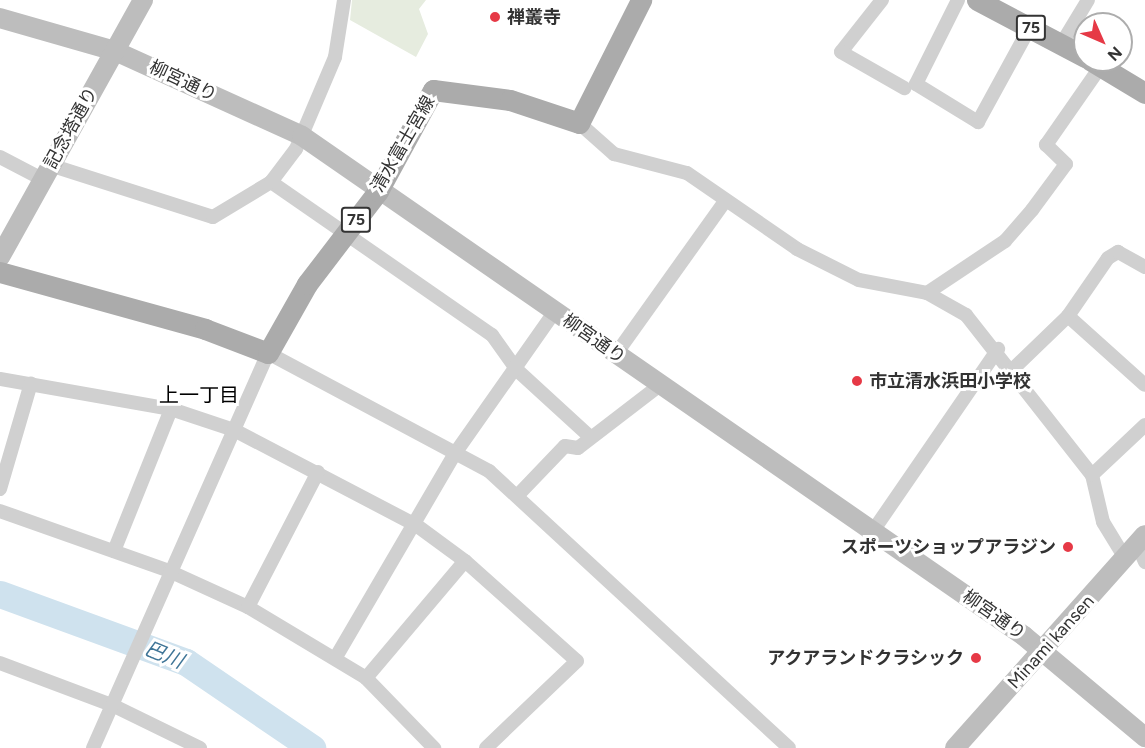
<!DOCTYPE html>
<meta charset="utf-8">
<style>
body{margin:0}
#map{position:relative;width:1145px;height:748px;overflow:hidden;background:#fff;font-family:Figtree,"Noto Sans JP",sans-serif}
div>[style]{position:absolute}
.green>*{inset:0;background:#e6ecdf}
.river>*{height:27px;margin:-13.5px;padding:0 13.5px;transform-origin:13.5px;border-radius:13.5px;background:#cfe2ee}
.street>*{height:14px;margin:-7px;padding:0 7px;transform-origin:7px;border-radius:7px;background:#d0d0d0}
.secondary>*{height:20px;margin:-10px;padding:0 10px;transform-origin:10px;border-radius:10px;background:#bdbdbd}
.primary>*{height:21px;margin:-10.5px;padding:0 10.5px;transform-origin:10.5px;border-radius:10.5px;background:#ababab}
.dots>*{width:16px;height:16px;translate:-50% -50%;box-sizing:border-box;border:3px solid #fff;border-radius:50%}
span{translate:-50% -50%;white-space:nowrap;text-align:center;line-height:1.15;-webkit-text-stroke:6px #fff;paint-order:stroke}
.shield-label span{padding:2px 4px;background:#fff;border:2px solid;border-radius:4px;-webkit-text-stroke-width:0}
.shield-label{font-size:16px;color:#333;font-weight:700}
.poi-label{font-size:18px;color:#333;font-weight:700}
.left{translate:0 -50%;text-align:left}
.right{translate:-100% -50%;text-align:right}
.street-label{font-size:18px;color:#333}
.neighbourhood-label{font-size:20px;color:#000}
.water-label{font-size:20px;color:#3f7597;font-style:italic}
.north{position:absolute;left:1073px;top:12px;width:60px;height:60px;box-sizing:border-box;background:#fff;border:2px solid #adadad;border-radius:50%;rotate:135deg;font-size:16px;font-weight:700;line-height:24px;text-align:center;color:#333}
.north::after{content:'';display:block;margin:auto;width:21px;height:27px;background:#e63946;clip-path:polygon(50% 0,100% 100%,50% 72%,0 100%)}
</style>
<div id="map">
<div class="green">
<i style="clip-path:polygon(352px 0,426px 0,419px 9px,428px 34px,416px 57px,350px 20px)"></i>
</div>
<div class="river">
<i style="left:0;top:594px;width:198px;rotate:20.1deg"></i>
<i style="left:186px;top:662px;width:153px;rotate:34.3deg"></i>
</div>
<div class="street">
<i style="left:882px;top:0;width:66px;rotate:128.3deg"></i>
<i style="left:841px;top:52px;width:73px;rotate:29.7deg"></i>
<i style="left:958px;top:0;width:94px;rotate:116.6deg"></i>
<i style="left:916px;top:84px;width:73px;rotate:31.5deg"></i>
<i style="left:978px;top:122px;width:108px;rotate:-61.3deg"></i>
<i style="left:1062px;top:43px;width:50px;rotate:-58.8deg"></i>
<i style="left:579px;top:123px;width:47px;rotate:41.5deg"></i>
<i style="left:614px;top:154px;width:75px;rotate:14.6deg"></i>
<i style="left:687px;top:173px;width:134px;rotate:34.6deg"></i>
<i style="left:797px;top:249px;width:69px;rotate:26.6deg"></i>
<i style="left:859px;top:280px;width:69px;rotate:10.8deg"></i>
<i style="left:927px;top:293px;width:45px;rotate:29.4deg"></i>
<i style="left:966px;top:315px;width:204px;rotate:51.8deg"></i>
<i style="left:1092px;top:475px;width:48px;rotate:76.8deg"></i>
<i style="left:1103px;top:522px;width:42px;rotate:58.6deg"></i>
<i style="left:0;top:157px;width:47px;rotate:27.6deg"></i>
<i style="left:50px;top:165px;width:171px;rotate:17.7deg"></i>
<i style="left:213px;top:217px;width:68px;rotate:-31.1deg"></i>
<i style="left:271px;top:182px;width:269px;rotate:34.7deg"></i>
<i style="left:492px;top:335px;width:43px;rotate:54.5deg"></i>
<i style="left:517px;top:370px;width:98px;rotate:42.5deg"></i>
<i style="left:271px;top:182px;width:41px;rotate:-52.9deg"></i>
<i style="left:296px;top:149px;width:100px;rotate:-67deg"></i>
<i style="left:335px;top:57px;width:58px;rotate:-81deg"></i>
<i style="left:927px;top:293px;width:94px;rotate:-33.7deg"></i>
<i style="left:1005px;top:241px;width:41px;rotate:-48.9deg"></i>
<i style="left:1032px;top:210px;width:57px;rotate:-53.5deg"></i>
<i style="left:1066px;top:164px;width:28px;rotate:-136deg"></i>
<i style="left:1046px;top:145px;width:96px;rotate:-55.2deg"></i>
<i style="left:1068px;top:316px;width:103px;rotate:41.9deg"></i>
<i style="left:616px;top:354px;width:188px;rotate:-54.5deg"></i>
<i style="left:1013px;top:369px;width:76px;rotate:-43.9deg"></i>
<i style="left:1068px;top:316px;width:70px;rotate:-55.4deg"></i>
<i style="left:1108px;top:258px;width:12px;rotate:-31deg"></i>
<i style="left:1118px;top:252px;width:31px;rotate:29deg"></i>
<i style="left:0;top:379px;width:174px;rotate:10deg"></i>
<i style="left:171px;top:409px;width:66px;rotate:18.4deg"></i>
<i style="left:234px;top:430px;width:205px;rotate:27.6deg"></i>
<i style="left:416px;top:525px;width:61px;rotate:36.3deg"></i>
<i style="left:465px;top:561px;width:150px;rotate:41.8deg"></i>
<i style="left:577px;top:661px;width:126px;rotate:136.3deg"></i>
<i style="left:1092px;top:475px;width:73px;rotate:-43.3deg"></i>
<i style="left:0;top:489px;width:110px;rotate:-73.7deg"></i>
<i style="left:517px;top:496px;width:69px;rotate:-46.2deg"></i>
<i style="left:565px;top:446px;width:13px;rotate:9deg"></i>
<i style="left:578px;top:448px;width:103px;rotate:-37.5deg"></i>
<i style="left:0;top:511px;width:179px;rotate:19.5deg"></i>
<i style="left:169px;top:571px;width:87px;rotate:24.5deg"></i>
<i style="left:248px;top:607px;width:138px;rotate:31deg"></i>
<i style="left:366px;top:678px;width:98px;rotate:45.8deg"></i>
<i style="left:873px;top:531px;width:221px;rotate:-55.5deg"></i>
<i style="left:1137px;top:544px;width:20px;rotate:66deg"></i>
<i style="left:114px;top:551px;width:153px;rotate:-68.1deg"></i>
<i style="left:248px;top:607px;width:152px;rotate:-62.6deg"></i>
<i style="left:336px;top:657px;width:238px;rotate:-59.7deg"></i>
<i style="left:456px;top:452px;width:172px;rotate:-54.9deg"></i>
<i style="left:0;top:663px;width:120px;rotate:20.6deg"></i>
<i style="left:112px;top:705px;width:98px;rotate:26deg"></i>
<i style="left:366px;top:678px;width:153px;rotate:-49.8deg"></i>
<i style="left:93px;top:748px;width:432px;rotate:-66.1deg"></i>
<i style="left:268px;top:353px;width:251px;rotate:28.1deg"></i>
<i style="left:489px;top:471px;width:408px;rotate:42.7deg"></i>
</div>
<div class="secondary">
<i style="left:0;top:18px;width:120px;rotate:16deg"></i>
<i style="left:115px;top:51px;width:205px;rotate:24.4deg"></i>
<i style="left:302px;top:136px;width:878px;rotate:34.7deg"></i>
<i style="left:1024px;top:636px;width:158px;rotate:39.9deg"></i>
<i style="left:0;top:257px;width:294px;rotate:-60.9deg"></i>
<i style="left:955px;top:748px;width:285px;rotate:-48.3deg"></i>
</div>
<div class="primary">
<i style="left:977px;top:0;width:122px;rotate:27.8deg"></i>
<i style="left:1090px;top:60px;width:64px;rotate:31deg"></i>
<i style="left:0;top:272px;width:213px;rotate:15.5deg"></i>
<i style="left:205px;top:329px;width:67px;rotate:20.9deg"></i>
<i style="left:268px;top:353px;width:79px;rotate:-60.5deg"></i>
<i style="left:307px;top:284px;width:117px;rotate:-52.6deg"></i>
<i style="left:378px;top:191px;width:115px;rotate:-61.4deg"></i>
<i style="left:433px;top:90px;width:78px;rotate:7.4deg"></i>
<i style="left:510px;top:100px;width:73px;rotate:18.4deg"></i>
<i style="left:579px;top:123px;width:138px;rotate:-63.2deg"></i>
</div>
<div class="dots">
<i style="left:495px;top:17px;background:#e63946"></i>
<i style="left:857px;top:381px;background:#e63946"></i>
<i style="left:1068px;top:547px;background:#e63946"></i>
<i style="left:976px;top:658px;background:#e63946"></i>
</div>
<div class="shield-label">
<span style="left:1031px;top:28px">75</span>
<span style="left:356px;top:220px">75</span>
</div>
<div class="poi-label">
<span class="left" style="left:507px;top:17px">禅叢寺</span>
<span class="left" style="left:869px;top:381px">市立清水浜田小学校</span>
<span class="right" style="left:1056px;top:547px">スポーツショップアラジン</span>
<span class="right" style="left:964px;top:658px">アクアランドクラシック</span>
</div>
<div class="street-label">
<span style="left:183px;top:81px;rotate:25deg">柳宮通り</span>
<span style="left:71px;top:128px;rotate:-61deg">記念塔通り</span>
<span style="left:403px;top:144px;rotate:-60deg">清水富士宮線</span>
<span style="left:594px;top:339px;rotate:35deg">柳宮通り</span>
<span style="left:994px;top:615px;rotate:35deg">柳宮通り</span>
<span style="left:1051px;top:642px;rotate:-48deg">Minami kansen</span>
</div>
<div class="neighbourhood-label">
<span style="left:199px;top:395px">上一丁目</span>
</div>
<div class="water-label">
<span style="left:164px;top:655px;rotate:22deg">巴川</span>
</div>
<div class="north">N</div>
</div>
